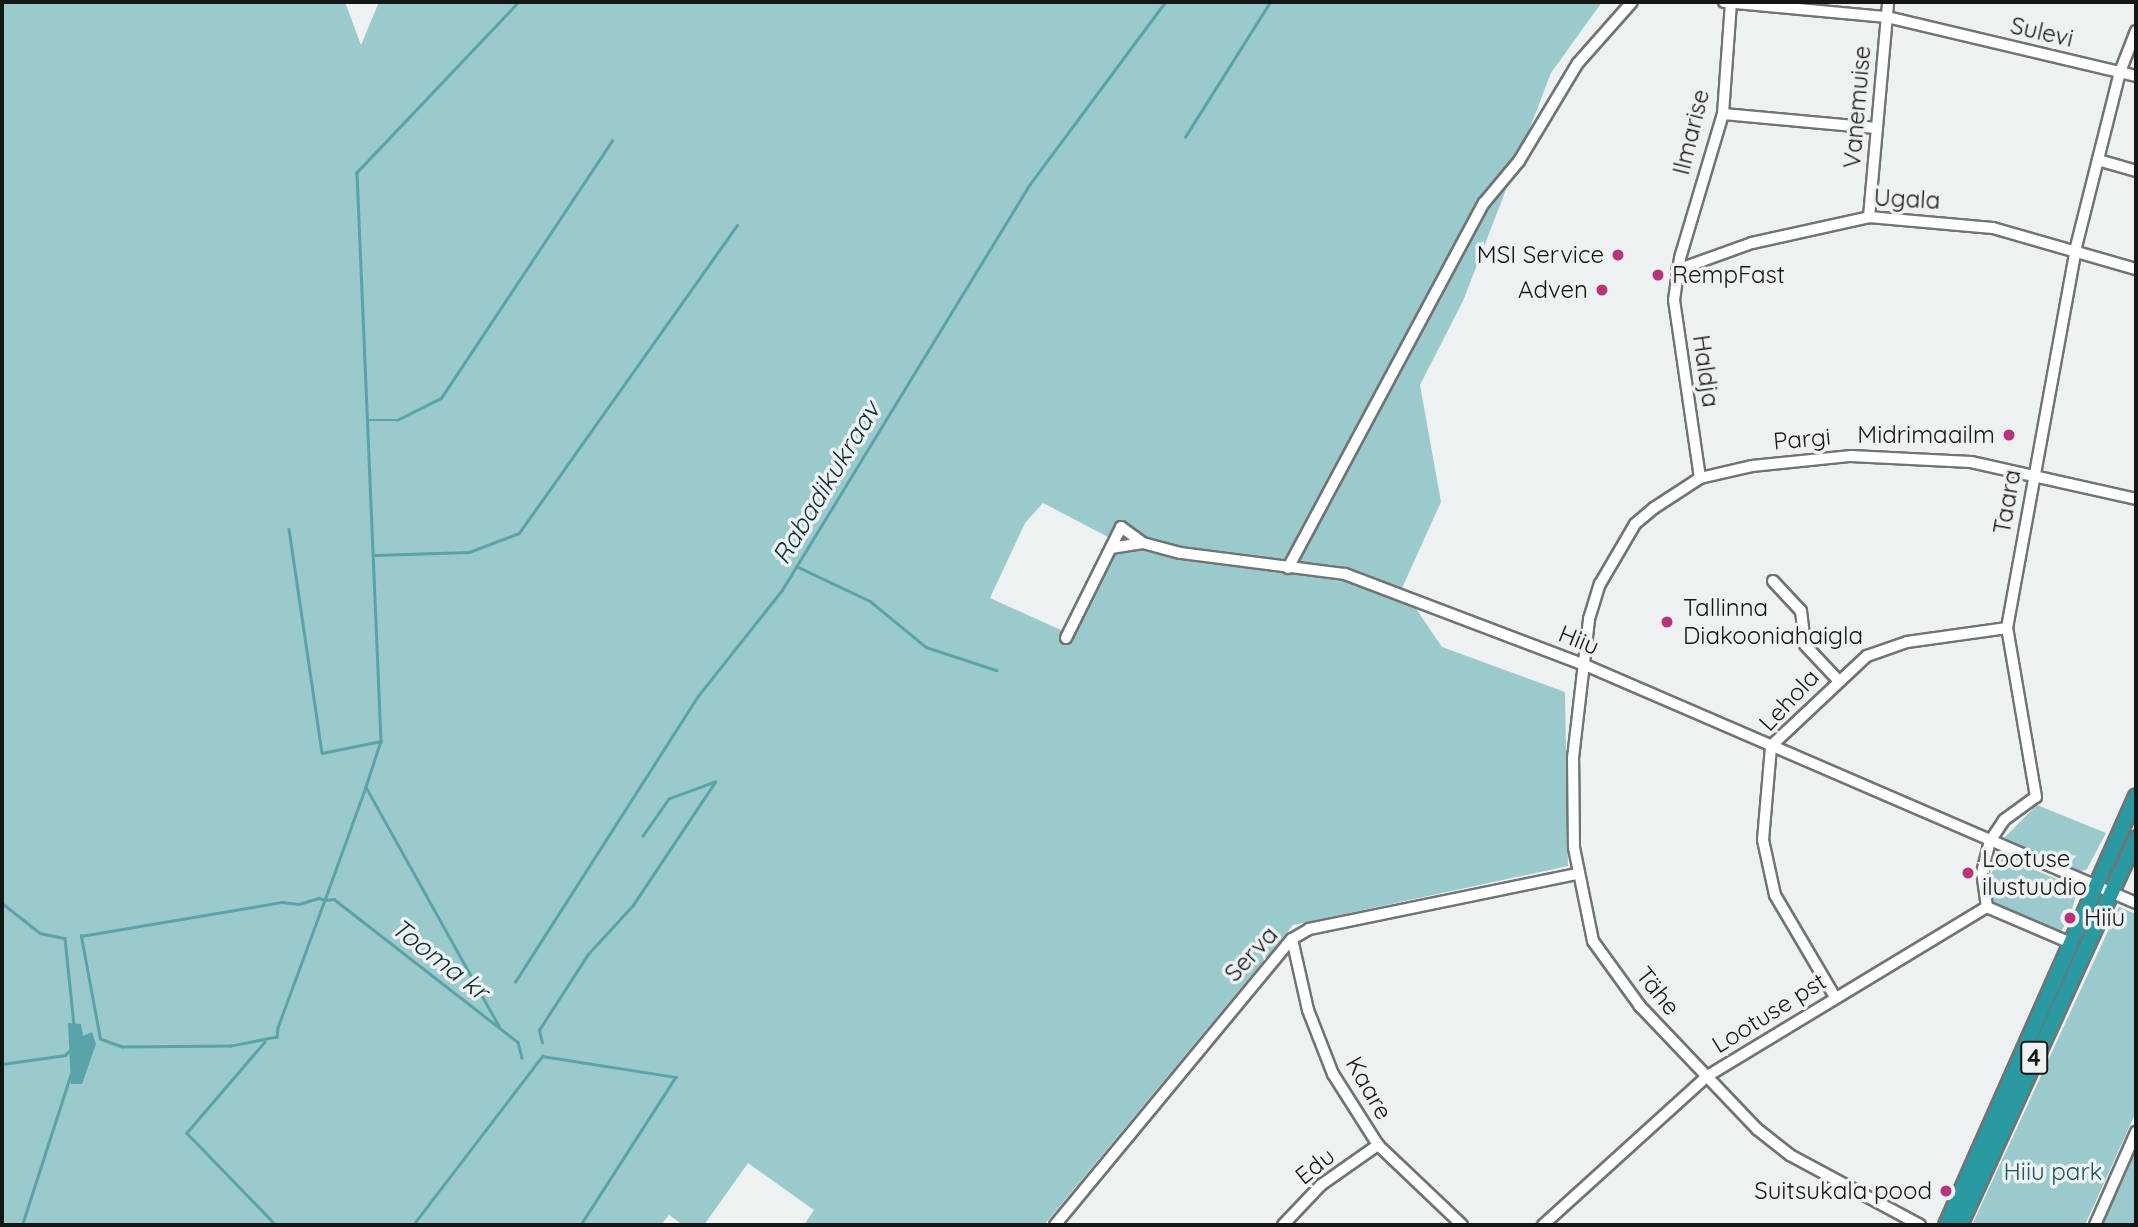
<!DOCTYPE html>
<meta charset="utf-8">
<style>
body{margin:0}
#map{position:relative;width:2138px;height:1227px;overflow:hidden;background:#edf1f1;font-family:Quicksand,sans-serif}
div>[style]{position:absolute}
.green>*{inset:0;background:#9bcacd}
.water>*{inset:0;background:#5aa3a8}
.stream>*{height:2.5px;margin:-1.25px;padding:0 1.25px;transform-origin:1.25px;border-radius:1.25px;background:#5aa3a8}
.roads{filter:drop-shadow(2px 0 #707474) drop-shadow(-2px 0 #707474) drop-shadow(0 2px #707474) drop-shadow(0 -2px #707474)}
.minor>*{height:10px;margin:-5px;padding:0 5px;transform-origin:5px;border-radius:5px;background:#fff}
.highway>*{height:14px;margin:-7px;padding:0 7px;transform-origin:7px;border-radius:7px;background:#2a9aa2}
.dots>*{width:19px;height:19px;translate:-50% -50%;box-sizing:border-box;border:4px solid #edf1f1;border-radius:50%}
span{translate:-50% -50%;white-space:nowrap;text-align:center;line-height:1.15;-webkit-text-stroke:7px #edf1f1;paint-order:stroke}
.shield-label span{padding:2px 5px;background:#edf1f1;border:2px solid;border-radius:5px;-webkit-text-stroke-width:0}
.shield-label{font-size:23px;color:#151616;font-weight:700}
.street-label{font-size:24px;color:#151616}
.poi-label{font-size:24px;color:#151616}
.right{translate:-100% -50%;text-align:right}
.left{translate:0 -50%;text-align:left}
.park-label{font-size:24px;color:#1b595e}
.water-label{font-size:26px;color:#0a3033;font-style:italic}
.frame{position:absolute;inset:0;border:4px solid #151616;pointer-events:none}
</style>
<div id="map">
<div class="green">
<i style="clip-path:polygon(evenodd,2px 2px,345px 2px,361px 45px,379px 2px,1602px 2px,1551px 73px,1463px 301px,1420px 385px,1441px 502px,1402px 588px,1442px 647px,1565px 692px,1568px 866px,1293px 925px,1044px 1225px,804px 1225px,814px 1210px,748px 1163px,704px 1225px,683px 1225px,669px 1215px,661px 1225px,2px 1225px,2px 2px,1043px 503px,1108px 537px,1063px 631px,990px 598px,1025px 523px,1043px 503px)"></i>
<i style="clip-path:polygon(2037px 805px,2106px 833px,2087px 869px,2080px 872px,2004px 838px)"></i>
<i style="clip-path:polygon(2002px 856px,2078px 888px,2071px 913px,2064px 910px,2060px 919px,2066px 922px,2060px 934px,1991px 903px,1986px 881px)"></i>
<i style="clip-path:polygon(2119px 907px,2136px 914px,2136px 1112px,2085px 1225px,1972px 1225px)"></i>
<i style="clip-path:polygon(2136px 1136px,2136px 1225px,2095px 1225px)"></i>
</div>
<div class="water">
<i style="clip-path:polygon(68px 1023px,81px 1024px,83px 1036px,92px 1032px,96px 1044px,82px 1084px,71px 1084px)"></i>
</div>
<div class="stream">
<i style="left:519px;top:2px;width:236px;rotate:133.5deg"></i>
<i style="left:357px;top:173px;width:569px;rotate:87.58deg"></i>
<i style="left:381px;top:741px;width:48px;rotate:108.1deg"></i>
<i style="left:366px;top:787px;width:120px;rotate:109.9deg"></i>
<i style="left:325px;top:900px;width:136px;rotate:110.2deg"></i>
<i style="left:278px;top:1028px;width:9px;rotate:96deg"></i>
<i style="left:277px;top:1037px;width:47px;rotate:168.9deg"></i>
<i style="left:231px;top:1046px;width:109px;rotate:179.5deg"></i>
<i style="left:122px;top:1047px;width:23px;rotate:-160deg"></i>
<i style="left:100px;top:1039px;width:105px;rotate:-100.5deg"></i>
<i style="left:81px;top:936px;width:204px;rotate:-9.6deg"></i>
<i style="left:282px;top:902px;width:17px;rotate:7deg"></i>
<i style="left:299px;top:904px;width:21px;rotate:-17deg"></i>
<i style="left:319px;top:898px;width:6px;rotate:18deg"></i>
<i style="left:325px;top:900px;width:9px;rotate:-6deg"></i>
<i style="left:334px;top:899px;width:233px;rotate:37.9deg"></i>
<i style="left:518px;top:1042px;width:16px;rotate:76deg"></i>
<i style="left:1185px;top:137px;width:160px;rotate:-57.8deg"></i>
<i style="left:369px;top:420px;width:28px"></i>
<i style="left:397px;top:420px;width:49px;rotate:-26.6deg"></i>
<i style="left:441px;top:398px;width:309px;rotate:-56.4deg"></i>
<i style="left:289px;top:529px;width:226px;rotate:81.6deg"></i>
<i style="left:322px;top:753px;width:60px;rotate:-11.5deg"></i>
<i style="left:375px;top:555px;width:94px;rotate:-1.8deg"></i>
<i style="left:469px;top:552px;width:53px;rotate:-20.8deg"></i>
<i style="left:519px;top:533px;width:377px;rotate:-54.7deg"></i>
<i style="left:796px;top:566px;width:82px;rotate:25.3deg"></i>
<i style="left:870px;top:601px;width:72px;rotate:39.4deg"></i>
<i style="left:926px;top:647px;width:74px;rotate:18.2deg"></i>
<i style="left:366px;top:787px;width:274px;rotate:60.9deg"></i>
<i style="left:2px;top:903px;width:48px;rotate:38.3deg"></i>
<i style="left:40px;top:933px;width:25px;rotate:12deg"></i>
<i style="left:65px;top:938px;width:87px;rotate:84.1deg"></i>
<i style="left:515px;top:982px;width:340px;rotate:-57.4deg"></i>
<i style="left:698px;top:696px;width:135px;rotate:-51.6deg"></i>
<i style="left:782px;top:590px;width:471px;rotate:-58.6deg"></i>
<i style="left:1027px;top:188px;width:232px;rotate:-53.4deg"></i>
<i style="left:265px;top:1042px;width:120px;rotate:130.6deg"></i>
<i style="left:187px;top:1133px;width:128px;rotate:45.9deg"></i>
<i style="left:542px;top:1043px;width:13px;rotate:-103deg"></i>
<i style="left:539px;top:1030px;width:90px;rotate:-57.2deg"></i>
<i style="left:588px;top:954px;width:67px;rotate:-47.4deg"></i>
<i style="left:633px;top:905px;width:148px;rotate:-56.3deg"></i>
<i style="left:715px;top:782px;width:49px;rotate:159.7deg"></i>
<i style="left:669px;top:799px;width:45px;rotate:125.1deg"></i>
<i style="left:2px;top:1064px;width:64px;rotate:-8.1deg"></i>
<i style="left:65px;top:1055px;width:10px;rotate:-45deg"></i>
<i style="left:22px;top:1225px;width:157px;rotate:-72.1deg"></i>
<i style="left:413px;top:1225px;width:213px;rotate:-52.6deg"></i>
<i style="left:542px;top:1056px;width:136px;rotate:8.9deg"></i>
<i style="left:676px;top:1077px;width:176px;rotate:122.7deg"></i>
</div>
<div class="roads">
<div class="minor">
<i style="left:1724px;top:2px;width:164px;rotate:5.3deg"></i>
<i style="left:1887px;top:17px;width:256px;rotate:13.3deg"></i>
<i style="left:1723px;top:114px;width:154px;rotate:5.2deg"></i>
<i style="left:2098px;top:160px;width:40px;rotate:16deg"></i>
<i style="left:1869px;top:217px;width:216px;rotate:-84.9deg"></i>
<i style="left:1677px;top:270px;width:80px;rotate:-19.8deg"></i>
<i style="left:1752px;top:243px;width:120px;rotate:-12.5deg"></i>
<i style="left:1869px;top:217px;width:124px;rotate:5.1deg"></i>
<i style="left:1993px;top:228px;width:149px;rotate:16deg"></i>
<i style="left:1700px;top:478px;width:180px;rotate:-98.3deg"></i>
<i style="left:1674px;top:300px;width:42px;rotate:-81.9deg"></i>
<i style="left:1680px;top:258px;width:150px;rotate:-73.4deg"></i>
<i style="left:1723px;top:114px;width:112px;rotate:-85.9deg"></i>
<i style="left:1111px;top:548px;width:32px;rotate:-9deg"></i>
<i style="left:1288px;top:568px;width:414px;rotate:-61.8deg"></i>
<i style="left:1484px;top:203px;width:55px;rotate:-50.2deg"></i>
<i style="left:1519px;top:161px;width:114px;rotate:-59deg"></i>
<i style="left:1578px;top:63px;width:81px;rotate:-48.5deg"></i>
<i style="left:1773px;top:581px;width:41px;rotate:47deg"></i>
<i style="left:1801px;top:611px;width:34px;rotate:83deg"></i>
<i style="left:1805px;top:645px;width:47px;rotate:46.7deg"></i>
<i style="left:1066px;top:638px;width:124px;rotate:-63.6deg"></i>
<i style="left:1121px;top:527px;width:27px;rotate:36deg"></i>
<i style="left:1143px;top:543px;width:39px;rotate:15deg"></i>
<i style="left:1181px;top:553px;width:165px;rotate:7.3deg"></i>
<i style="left:1345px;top:574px;width:257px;rotate:20.8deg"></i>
<i style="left:1585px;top:665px;width:600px;rotate:23.36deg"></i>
<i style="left:1987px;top:907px;width:34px;rotate:-98deg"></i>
<i style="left:1982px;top:873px;width:33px;rotate:-76deg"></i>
<i style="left:1990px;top:841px;width:25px;rotate:-56deg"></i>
<i style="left:2004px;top:820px;width:39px;rotate:-36deg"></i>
<i style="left:2036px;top:797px;width:171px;rotate:-99.7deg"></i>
<i style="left:2007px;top:628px;width:387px;rotate:-79.7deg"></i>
<i style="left:2076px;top:247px;width:180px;rotate:-75.9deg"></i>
<i style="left:2120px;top:72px;width:44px;rotate:-68.7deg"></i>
<i style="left:1987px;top:907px;width:91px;rotate:23.2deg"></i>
<i style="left:1292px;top:939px;width:73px;rotate:77.3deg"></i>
<i style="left:1308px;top:1010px;width:69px;rotate:68.7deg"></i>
<i style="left:1333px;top:1074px;width:84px;rotate:57.6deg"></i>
<i style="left:1378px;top:1145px;width:116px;rotate:43.6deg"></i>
<i style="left:1835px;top:997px;width:118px;rotate:-120.5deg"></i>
<i style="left:1775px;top:895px;width:56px;rotate:-102.3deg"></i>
<i style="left:1763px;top:840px;width:94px;rotate:-85.1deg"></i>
<i style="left:1771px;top:746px;width:132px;rotate:-43.2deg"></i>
<i style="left:1867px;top:656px;width:42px;rotate:-19.3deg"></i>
<i style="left:1907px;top:642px;width:101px;rotate:-8deg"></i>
<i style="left:1055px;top:1225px;width:371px;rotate:-50.4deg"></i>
<i style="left:1292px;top:939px;width:20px;rotate:-30deg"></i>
<i style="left:1309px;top:929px;width:275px;rotate:-11.6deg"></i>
<i style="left:1283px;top:1225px;width:55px;rotate:-46.5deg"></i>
<i style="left:1321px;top:1185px;width:70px;rotate:-35.1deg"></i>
<i style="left:1543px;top:1225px;width:220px;rotate:-42.2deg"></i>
<i style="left:1706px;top:1077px;width:328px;rotate:-31.2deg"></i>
<i style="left:1920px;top:1225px;width:148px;rotate:-151.7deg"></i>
<i style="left:1790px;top:1155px;width:42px;rotate:-141.8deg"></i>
<i style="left:1757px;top:1129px;width:170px;rotate:-133.6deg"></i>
<i style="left:1640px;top:1006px;width:80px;rotate:-125.9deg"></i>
<i style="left:1593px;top:941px;width:95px;rotate:-101.5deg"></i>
<i style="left:1574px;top:848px;width:90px;rotate:-90.6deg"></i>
<i style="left:1573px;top:758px;width:140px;rotate:-83.4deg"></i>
<i style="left:1589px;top:619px;width:37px;rotate:-73deg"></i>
<i style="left:1600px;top:584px;width:69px;rotate:-59.7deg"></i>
<i style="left:1635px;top:524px;width:25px;rotate:-40deg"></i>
<i style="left:1654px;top:508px;width:55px;rotate:-33.1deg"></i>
<i style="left:1700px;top:478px;width:53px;rotate:-13deg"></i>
<i style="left:1752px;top:466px;width:100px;rotate:-5.8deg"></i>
<i style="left:1851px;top:456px;width:120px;rotate:2.9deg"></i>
<i style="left:1971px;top:462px;width:169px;rotate:12.6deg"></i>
<i style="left:2095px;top:1225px;width:102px;rotate:-66.2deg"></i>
</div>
<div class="highway">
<i style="left:1946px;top:1225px;width:469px;rotate:-66.1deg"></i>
<i style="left:1960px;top:1225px;width:425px;rotate:-65.5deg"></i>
</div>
</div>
<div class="dots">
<i style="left:1618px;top:255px;background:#b8347a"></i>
<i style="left:1658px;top:275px;background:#b8347a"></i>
<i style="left:1602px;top:290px;background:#b8347a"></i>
<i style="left:2009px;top:435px;background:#b8347a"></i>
<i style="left:1667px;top:622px;background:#b8347a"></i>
<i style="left:1968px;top:873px;background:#b8347a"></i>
<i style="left:2070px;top:918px;background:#b8347a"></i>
<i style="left:1946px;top:1191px;background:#b8347a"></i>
</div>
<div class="shield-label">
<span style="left:2034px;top:1058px">4</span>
</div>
<div class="street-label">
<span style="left:2042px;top:32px;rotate:13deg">Sulevi</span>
<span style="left:1857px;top:107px;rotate:-85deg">Vanemuise</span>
<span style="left:1691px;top:132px;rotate:-76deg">Ilmarise</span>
<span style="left:1907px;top:199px;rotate:3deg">Ugala</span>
<span style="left:1706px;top:371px;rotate:82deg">Haldja</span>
<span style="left:1802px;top:439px;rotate:-5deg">Pargi</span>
<span style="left:2007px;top:502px;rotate:-80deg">Taara</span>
<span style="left:1579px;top:640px;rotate:22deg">Hiiu</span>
<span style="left:1789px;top:700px;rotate:-47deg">Lehola</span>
<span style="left:1251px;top:954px;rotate:-47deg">Serva</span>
<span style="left:1658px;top:991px;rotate:51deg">Tähe</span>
<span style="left:1769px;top:1013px;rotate:-32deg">Lootuse pst</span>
<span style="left:1369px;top:1088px;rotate:60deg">Kaare</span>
<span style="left:1315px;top:1166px;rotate:-39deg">Edu</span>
</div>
<div class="poi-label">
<span class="right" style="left:1604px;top:255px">MSI Service</span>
<span class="left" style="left:1672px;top:275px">RempFast</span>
<span class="right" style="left:1588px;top:290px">Adven</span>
<span class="right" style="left:1995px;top:435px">Midrimaailm</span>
<span class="left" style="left:1683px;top:622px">Tallinna<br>Diakooniahaigla</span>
<span class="left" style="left:1982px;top:873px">Lootuse<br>ilustuudio</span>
<span class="left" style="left:2084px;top:918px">Hiiu</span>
<span class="right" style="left:1932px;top:1191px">Suitsukala pood</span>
</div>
<div class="park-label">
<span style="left:2053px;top:1172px">Hiiu park</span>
</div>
<div class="water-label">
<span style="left:826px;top:483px;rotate:-59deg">Rabadikukraav</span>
<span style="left:440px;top:959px;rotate:38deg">Tooma kr</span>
</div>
<div class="frame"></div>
</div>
